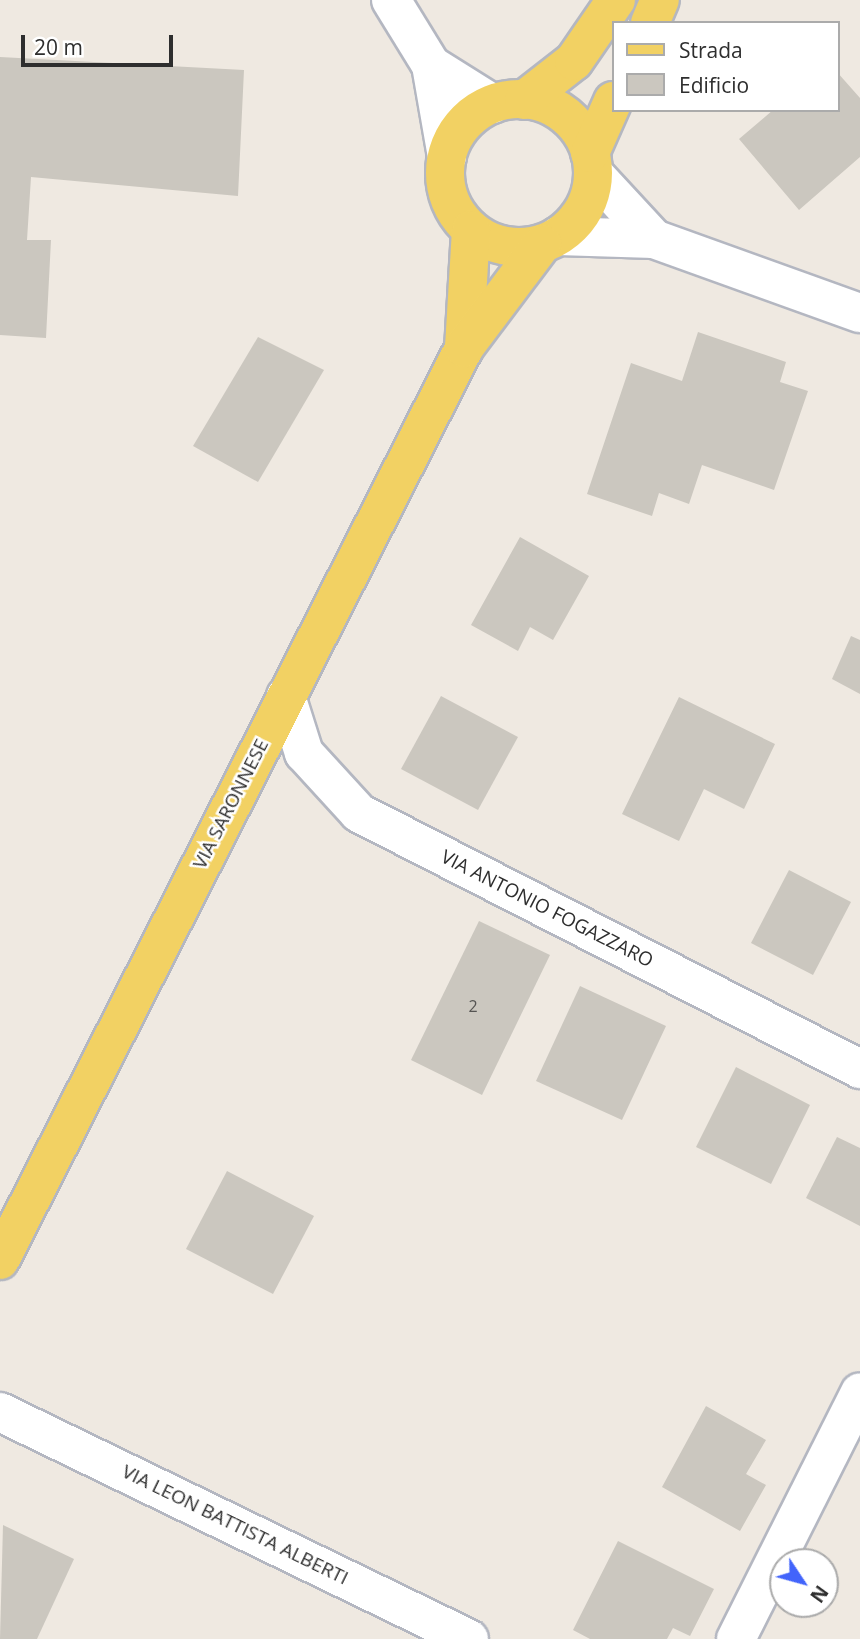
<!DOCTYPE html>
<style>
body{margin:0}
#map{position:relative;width:860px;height:1639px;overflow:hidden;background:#efe9e1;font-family:"Open Sans",sans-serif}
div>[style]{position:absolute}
.building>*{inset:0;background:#cbc7bf}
.roads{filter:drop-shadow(2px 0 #b4b7c1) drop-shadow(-2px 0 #b4b7c1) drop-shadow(0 2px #b4b7c1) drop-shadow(0 -2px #b4b7c1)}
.street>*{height:38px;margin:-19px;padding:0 19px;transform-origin:19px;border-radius:19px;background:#fff}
.primary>*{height:38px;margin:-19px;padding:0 19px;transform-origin:19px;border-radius:19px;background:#f2d163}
.primary>.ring{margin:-19px;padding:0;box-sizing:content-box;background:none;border:38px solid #f2d163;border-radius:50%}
span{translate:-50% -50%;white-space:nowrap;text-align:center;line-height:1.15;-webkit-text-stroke:5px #fff;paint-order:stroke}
.number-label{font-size:16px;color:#555452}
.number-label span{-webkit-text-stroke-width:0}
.street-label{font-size:19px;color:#2e2e2e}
.legend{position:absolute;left:612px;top:21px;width:228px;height:91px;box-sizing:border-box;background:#fff;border:2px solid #ababab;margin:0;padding:9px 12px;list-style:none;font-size:21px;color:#2e2e2e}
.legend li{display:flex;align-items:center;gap:14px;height:35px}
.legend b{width:35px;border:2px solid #ababab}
.north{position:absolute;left:769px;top:1548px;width:70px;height:70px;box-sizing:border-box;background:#fff;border:2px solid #ababab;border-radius:50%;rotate:126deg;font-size:19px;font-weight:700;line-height:28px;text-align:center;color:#2e2e2e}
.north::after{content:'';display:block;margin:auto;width:24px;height:32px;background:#4264fb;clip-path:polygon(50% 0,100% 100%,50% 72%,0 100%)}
.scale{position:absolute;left:21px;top:35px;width:152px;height:32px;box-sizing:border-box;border:4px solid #2e2e2e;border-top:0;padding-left:9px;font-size:21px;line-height:24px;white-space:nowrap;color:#2e2e2e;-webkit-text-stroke:5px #fff;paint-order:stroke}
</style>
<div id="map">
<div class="building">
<i style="clip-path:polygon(0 57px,244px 70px,238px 196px,31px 177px,27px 240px,51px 240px,46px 338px,0 335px)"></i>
<i style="clip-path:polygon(837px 72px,860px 98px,860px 157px,799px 210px,739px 139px,773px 110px,837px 110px)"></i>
<i style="clip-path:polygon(698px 332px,786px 362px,780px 382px,808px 391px,774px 490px,702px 465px,689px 504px,659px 493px,652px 516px,587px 494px,631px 363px,682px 381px)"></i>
<i style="clip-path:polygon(258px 337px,324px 370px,258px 482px,193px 446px)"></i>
<i style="clip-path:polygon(520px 537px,589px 576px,553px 640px,530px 627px,518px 651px,471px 625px)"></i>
<i style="clip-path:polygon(851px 636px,860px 640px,860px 694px,832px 679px)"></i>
<i style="clip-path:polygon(441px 696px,518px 737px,478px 810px,401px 769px)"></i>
<i style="clip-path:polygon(679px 697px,775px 744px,744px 809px,704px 789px,679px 841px,622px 814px)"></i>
<i style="clip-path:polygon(789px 870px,851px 902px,813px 975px,751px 943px)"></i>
<i style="clip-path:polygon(479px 921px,550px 955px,482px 1095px,411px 1060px)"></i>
<i style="clip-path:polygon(580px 986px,666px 1026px,622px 1120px,536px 1081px)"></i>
<i style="clip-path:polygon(736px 1067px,810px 1105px,771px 1184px,696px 1147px)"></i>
<i style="clip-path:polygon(837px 1137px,860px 1148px,860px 1226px,806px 1198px)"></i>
<i style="clip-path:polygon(227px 1171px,314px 1216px,273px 1294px,186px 1249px)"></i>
<i style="clip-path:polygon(706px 1406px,766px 1440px,746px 1474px,766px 1485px,740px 1531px,662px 1487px)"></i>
<i style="clip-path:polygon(3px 1525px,74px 1559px,37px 1639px,0 1639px)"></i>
<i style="clip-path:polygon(618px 1541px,714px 1589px,690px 1636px,673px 1628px,667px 1639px,590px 1639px,573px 1630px)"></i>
</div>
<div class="roads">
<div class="street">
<i style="left:391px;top:0;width:76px;rotate:58.4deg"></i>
<i style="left:431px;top:65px;width:93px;rotate:80.1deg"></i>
<i style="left:431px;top:65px;width:73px;rotate:32.2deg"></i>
<i style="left:558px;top:236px;width:96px;rotate:1.8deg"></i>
<i style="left:654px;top:239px;width:90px;rotate:-132.7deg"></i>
<i style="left:654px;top:239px;width:219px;rotate:19.8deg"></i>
<i style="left:286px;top:696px;width:60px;rotate:72.5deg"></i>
<i style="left:304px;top:753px;width:81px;rotate:47.5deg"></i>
<i style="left:359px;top:813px;width:563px;rotate:27.07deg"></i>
<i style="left:0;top:1412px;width:521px;rotate:25.83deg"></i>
<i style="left:736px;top:1639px;width:276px;rotate:-63.3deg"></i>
</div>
<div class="primary">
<i style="left:650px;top:23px;width:25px;rotate:-67deg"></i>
<i class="ring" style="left:445px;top:99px;width:110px;height:110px"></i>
<i style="left:524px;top:100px;width:63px;rotate:-38deg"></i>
<i style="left:574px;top:61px;width:74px;rotate:-55.5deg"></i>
<i style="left:590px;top:153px;width:57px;rotate:-66.1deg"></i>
<i style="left:464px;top:348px;width:118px;rotate:-86.6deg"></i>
<i style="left:0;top:1260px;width:1023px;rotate:-63.03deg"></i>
<i style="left:464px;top:348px;width:130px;rotate:-53.1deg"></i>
</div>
</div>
<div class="number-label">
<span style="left:473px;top:1006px">2</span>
</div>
<div class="street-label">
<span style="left:231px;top:804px;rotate:-63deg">VIA SARONNESE</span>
<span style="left:547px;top:909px;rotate:27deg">VIA ANTONIO FOGAZZARO</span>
<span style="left:235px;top:1525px;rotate:26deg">VIA LEON BATTISTA ALBERTI</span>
</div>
<ul class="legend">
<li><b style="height:9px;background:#f2d163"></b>Strada</li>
<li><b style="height:19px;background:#cbc7bf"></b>Edificio</li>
</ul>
<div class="north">N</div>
<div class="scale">20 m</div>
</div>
